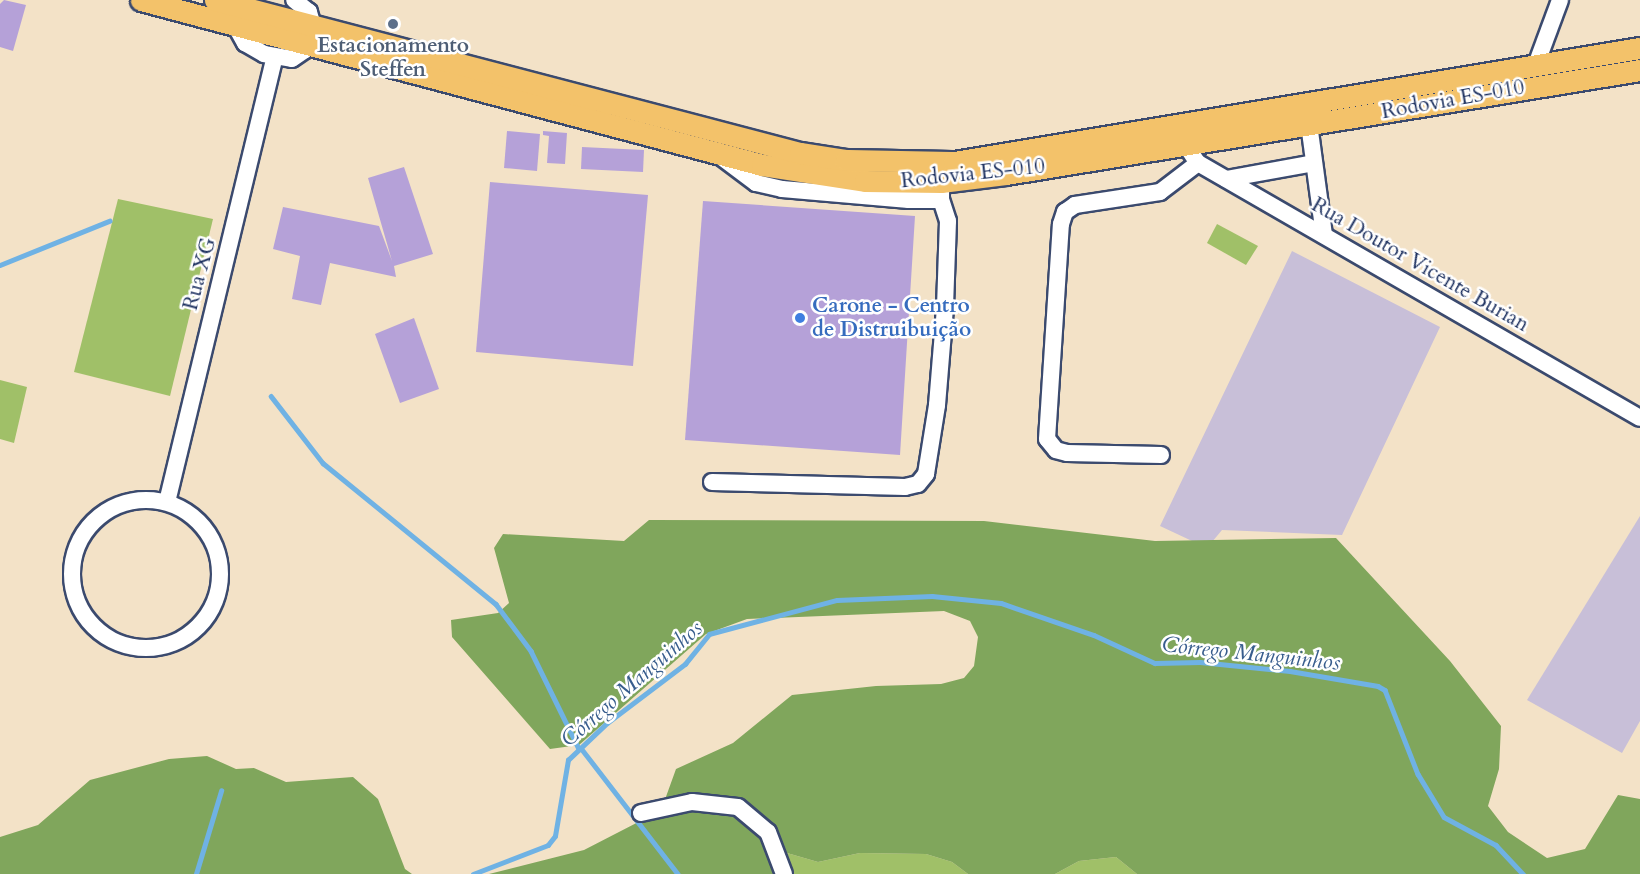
<!DOCTYPE html>
<meta charset="utf-8">
<style>
body{margin:0}
#map{position:relative;width:1640px;height:874px;overflow:hidden;background:#f3e2c7;font-family:Cardo,serif}
div>[style]{position:absolute}
.industrial>*{inset:0;background:#c8bfd8}
.green>*{inset:0;background:#a0c068}
.forest>*{inset:0;background:#80a65c}
.stream>*{height:4.5px;margin:-2.25px;padding:0 2.25px;transform-origin:2.25px;border-radius:2.25px;background:#6fb2e4}
.building>*{inset:0;background:#b5a1d8}
.roads{filter:drop-shadow(2px 0 #3b4a6e) drop-shadow(-2px 0 #3b4a6e) drop-shadow(0 2px #3b4a6e) drop-shadow(0 -2px #3b4a6e)}
.minor>*{height:16px;margin:-8px;padding:0 8px;transform-origin:8px;border-radius:8px;background:#fff}
.minor>.ring{margin:-8px;padding:0;box-sizing:content-box;background:none;border:16px solid #fff;border-radius:50%}
.major>*{height:21px;margin:-10.5px;padding:0 10.5px;transform-origin:10.5px;border-radius:10.5px;background:#f3c26a}
.dots>*{width:16px;height:16px;translate:-50% -50%;box-sizing:border-box;border:3px solid #fff;border-radius:50%}
span{translate:-50% -50%;white-space:nowrap;text-align:center;line-height:1.15;-webkit-text-stroke:5px #fff;paint-order:stroke}
.service-label{font-size:21px;color:#4e5e75;font-weight:700}
.street-label{font-size:21px;color:#1b2f5e}
.shop-label{font-size:21px;color:#366cbe;font-weight:700}
.left{translate:0 -50%;text-align:left}
.water-label{font-size:22px;color:#385d8d;font-style:italic}
</style>
<div id="map">
<div class="industrial">
<i style="clip-path:polygon(1292px 251px,1440px 327px,1342px 535px,1222px 530px,1207px 548px,1160px 526px)"></i>
<i style="clip-path:polygon(1640px 516px,1640px 721px,1622px 753px,1527px 700px)"></i>
</div>
<div class="green">
<i style="clip-path:polygon(118px 199px,213px 219px,170px 396px,74px 372px)"></i>
<i style="clip-path:polygon(1217px 224px,1258px 246px,1246px 265px,1207px 243px)"></i>
<i style="clip-path:polygon(0 380px,27px 387px,14px 443px,0 439px)"></i>
<i style="clip-path:polygon(787px 853px,818px 862px,860px 853px,926px 854px,952px 862px,968px 874px,775px 874px,775px 861px)"></i>
<i style="clip-path:polygon(1116px 857px,1137px 874px,1055px 874px,1079px 861px)"></i>
</div>
<div class="forest">
<i style="clip-path:polygon(649px 520px,984px 521px,1155px 541px,1336px 538px,1450px 661px,1501px 726px,1499px 769px,1488px 806px,1508px 832px,1547px 858px,1585px 849px,1618px 795px,1640px 799px,1640px 874px,1137px 874px,1116px 857px,1079px 861px,1055px 874px,968px 874px,952px 862px,926px 854px,860px 853px,818px 862px,787px 853px,775px 861px,775px 874px,489px 874px,584px 850px,650px 816px,663px 805px,676px 769px,733px 743px,792px 695px,876px 686px,941px 684px,964px 678px,974px 666px,978px 637px,970px 621px,944px 611px,747px 619px,706px 634px,579px 745px,550px 749px,452px 637px,451px 620px,498px 613px,509px 603px,494px 548px,503px 534px,624px 541px)"></i>
<i style="clip-path:polygon(207px 756px,236px 769px,254px 768px,286px 782px,353px 777px,378px 799px,405px 869px,412px 874px,0 874px,0 837px,38px 825px,90px 780px,169px 759px)"></i>
</div>
<div class="stream">
<i style="left:0;top:265px;width:118px;rotate:-22deg"></i>
<i style="left:271px;top:396px;width:85px;rotate:52.2deg"></i>
<i style="left:323px;top:463px;width:223px;rotate:39.2deg"></i>
<i style="left:496px;top:604px;width:59px;rotate:53.3deg"></i>
<i style="left:531px;top:651px;width:109px;rotate:63.9deg"></i>
<i style="left:581px;top:748px;width:159px;rotate:52.4deg"></i>
<i style="left:196px;top:874px;width:87px;rotate:-73.2deg"></i>
<i style="left:473px;top:874px;width:80px;rotate:-21.1deg"></i>
<i style="left:548px;top:845px;width:11px;rotate:-52deg"></i>
<i style="left:555px;top:836px;width:77px;rotate:-80.3deg"></i>
<i style="left:568px;top:760px;width:54px;rotate:-43.5deg"></i>
<i style="left:607px;top:723px;width:98px;rotate:-37.1deg"></i>
<i style="left:685px;top:664px;width:38px;rotate:-51deg"></i>
<i style="left:709px;top:634px;width:132px;rotate:-14.9deg"></i>
<i style="left:837px;top:600px;width:95px;rotate:-2.4deg"></i>
<i style="left:932px;top:596px;width:69px;rotate:5.8deg"></i>
<i style="left:1001px;top:603px;width:98px;rotate:19deg"></i>
<i style="left:1094px;top:635px;width:67px;rotate:24.7deg"></i>
<i style="left:1155px;top:663px;width:45px;rotate:-1.3deg"></i>
<i style="left:1200px;top:662px;width:90px;rotate:5.7deg"></i>
<i style="left:1290px;top:671px;width:89px;rotate:9.7deg"></i>
<i style="left:1378px;top:686px;width:8px;rotate:30deg"></i>
<i style="left:1385px;top:690px;width:90px;rotate:68.6deg"></i>
<i style="left:1418px;top:774px;width:50px;rotate:58.8deg"></i>
<i style="left:1444px;top:817px;width:59px;rotate:28.3deg"></i>
<i style="left:1496px;top:845px;width:40px;rotate:47deg"></i>
</div>
<div class="building">
<i style="clip-path:polygon(4px 0,26px 5px,13px 51px,0 47px,0 4px)"></i>
<i style="clip-path:polygon(507px 131px,540px 134px,537px 171px,504px 168px)"></i>
<i style="clip-path:polygon(543px 131px,567px 133px,565px 164px,547px 163px,549px 136px,543px 135px)"></i>
<i style="clip-path:polygon(582px 147px,644px 150px,643px 172px,581px 169px)"></i>
<i style="clip-path:polygon(404px 167px,433px 254px,394px 266px,396px 277px,330px 263px,321px 305px,292px 299px,300px 256px,273px 249px,283px 207px,379px 226px,392px 261px,368px 178px)"></i>
<i style="clip-path:polygon(490px 182px,648px 195px,633px 366px,476px 352px)"></i>
<i style="clip-path:polygon(703px 201px,915px 216px,900px 455px,685px 440px)"></i>
<i style="clip-path:polygon(414px 318px,439px 389px,400px 403px,375px 334px)"></i>
</div>
<div class="roads">
<div class="minor">
<i style="left:238px;top:15px;width:10px;rotate:107deg"></i>
<i style="left:235px;top:25px;width:21px;rotate:61deg"></i>
<i style="left:245px;top:43px;width:22px;rotate:30deg"></i>
<i style="left:264px;top:54px;width:28px;rotate:10deg"></i>
<i style="left:292px;top:59px;width:16px;rotate:-35deg"></i>
<i style="left:305px;top:50px;width:25px;rotate:-72deg"></i>
<i style="left:313px;top:26px;width:15px;rotate:-106deg"></i>
<i style="left:309px;top:12px;width:19px;rotate:-141deg"></i>
<i style="left:1536px;top:65px;width:69px;rotate:-69.7deg"></i>
<i style="left:1309px;top:124px;width:112px;rotate:82.3deg"></i>
<i style="left:1185px;top:144px;width:23px;rotate:56deg"></i>
<i style="left:1198px;top:163px;width:510px;rotate:29.98deg"></i>
<i style="left:720px;top:156px;width:45px;rotate:36.9deg"></i>
<i style="left:756px;top:183px;width:27px;rotate:13deg"></i>
<i style="left:782px;top:189px;width:127px;rotate:5deg"></i>
<i style="left:909px;top:200px;width:32px"></i>
<i style="left:941px;top:200px;width:10px;rotate:-90deg"></i>
<i style="left:1226px;top:179px;width:89px;rotate:-10.3deg"></i>
<i style="left:1161px;top:455px;width:94px;rotate:-178.8deg"></i>
<i style="left:1067px;top:453px;width:11px;rotate:-165deg"></i>
<i style="left:1056px;top:450px;width:14px;rotate:-129deg"></i>
<i style="left:1047px;top:439px;width:215px;rotate:-86.3deg"></i>
<i style="left:1061px;top:224px;width:13px;rotate:-72deg"></i>
<i style="left:1065px;top:212px;width:12px;rotate:-35deg"></i>
<i style="left:1075px;top:205px;width:86px;rotate:-8.7deg"></i>
<i style="left:1160px;top:192px;width:48px;rotate:-37.3deg"></i>
<i style="left:712px;top:482px;width:193px;rotate:1.5deg"></i>
<i style="left:905px;top:487px;width:13px;rotate:-13deg"></i>
<i style="left:918px;top:484px;width:13px;rotate:-51deg"></i>
<i style="left:926px;top:474px;width:70px;rotate:-80.9deg"></i>
<i style="left:937px;top:405px;width:98px;rotate:-85.3deg"></i>
<i style="left:945px;top:307px;width:86px;rotate:-88deg"></i>
<i style="left:948px;top:221px;width:22px;rotate:-108deg"></i>
<i class="ring" style="left:72px;top:500px;width:132px;height:132px"></i>
<i style="left:167px;top:502px;width:458px;rotate:-76.4deg"></i>
<i style="left:641px;top:813px;width:52px;rotate:-12.2deg"></i>
<i style="left:692px;top:802px;width:46px;rotate:6.2deg"></i>
<i style="left:738px;top:807px;width:39px;rotate:40deg"></i>
<i style="left:768px;top:832px;width:45px;rotate:69.1deg"></i>
</div>
<div class="major">
<i style="left:141px;top:0;width:643px;rotate:14.88deg"></i>
<i style="left:762px;top:165px;width:104px;rotate:8.8deg"></i>
<i style="left:865px;top:181px;width:76px;rotate:0.8deg"></i>
<i style="left:941px;top:182px;width:65px;rotate:-7deg"></i>
<i style="left:1006px;top:174px;width:642px;rotate:-9.32deg"></i>
<i style="left:215px;top:0;width:605px;rotate:14.66deg"></i>
<i style="left:800px;top:153px;width:47px;rotate:8.7deg"></i>
<i style="left:846px;top:160px;width:108px;rotate:1.1deg"></i>
<i style="left:954px;top:162px;width:695px;rotate:-9.44deg"></i>
</div>
</div>
<div class="dots">
<i style="left:393px;top:24px;background:#5c6f8a"></i>
<i style="left:800px;top:318px;background:#3f7fe0"></i>
</div>
<div class="service-label">
<span style="left:393px;top:58px">Estacionamento<br>Steffen</span>
</div>
<div class="street-label">
<span style="left:1453px;top:100px;rotate:-10deg">Rodovia ES-010</span>
<span style="left:973px;top:174px;rotate:-6deg">Rodovia ES-010</span>
<span style="left:1420px;top:265px;rotate:30deg">Rua Doutor Vicente Burian</span>
<span style="left:200px;top:274px;rotate:-75deg">Rua XG</span>
</div>
<div class="shop-label">
<span class="left" style="left:812px;top:318px">Carone - Centro<br>de Distruibuição</span>
</div>
<div class="water-label">
<span style="left:1251px;top:654px;rotate:6deg">Córrego Manguinhos</span>
<span style="left:632px;top:684px;rotate:-41deg">Córrego Manguinhos</span>
</div>
</div>
